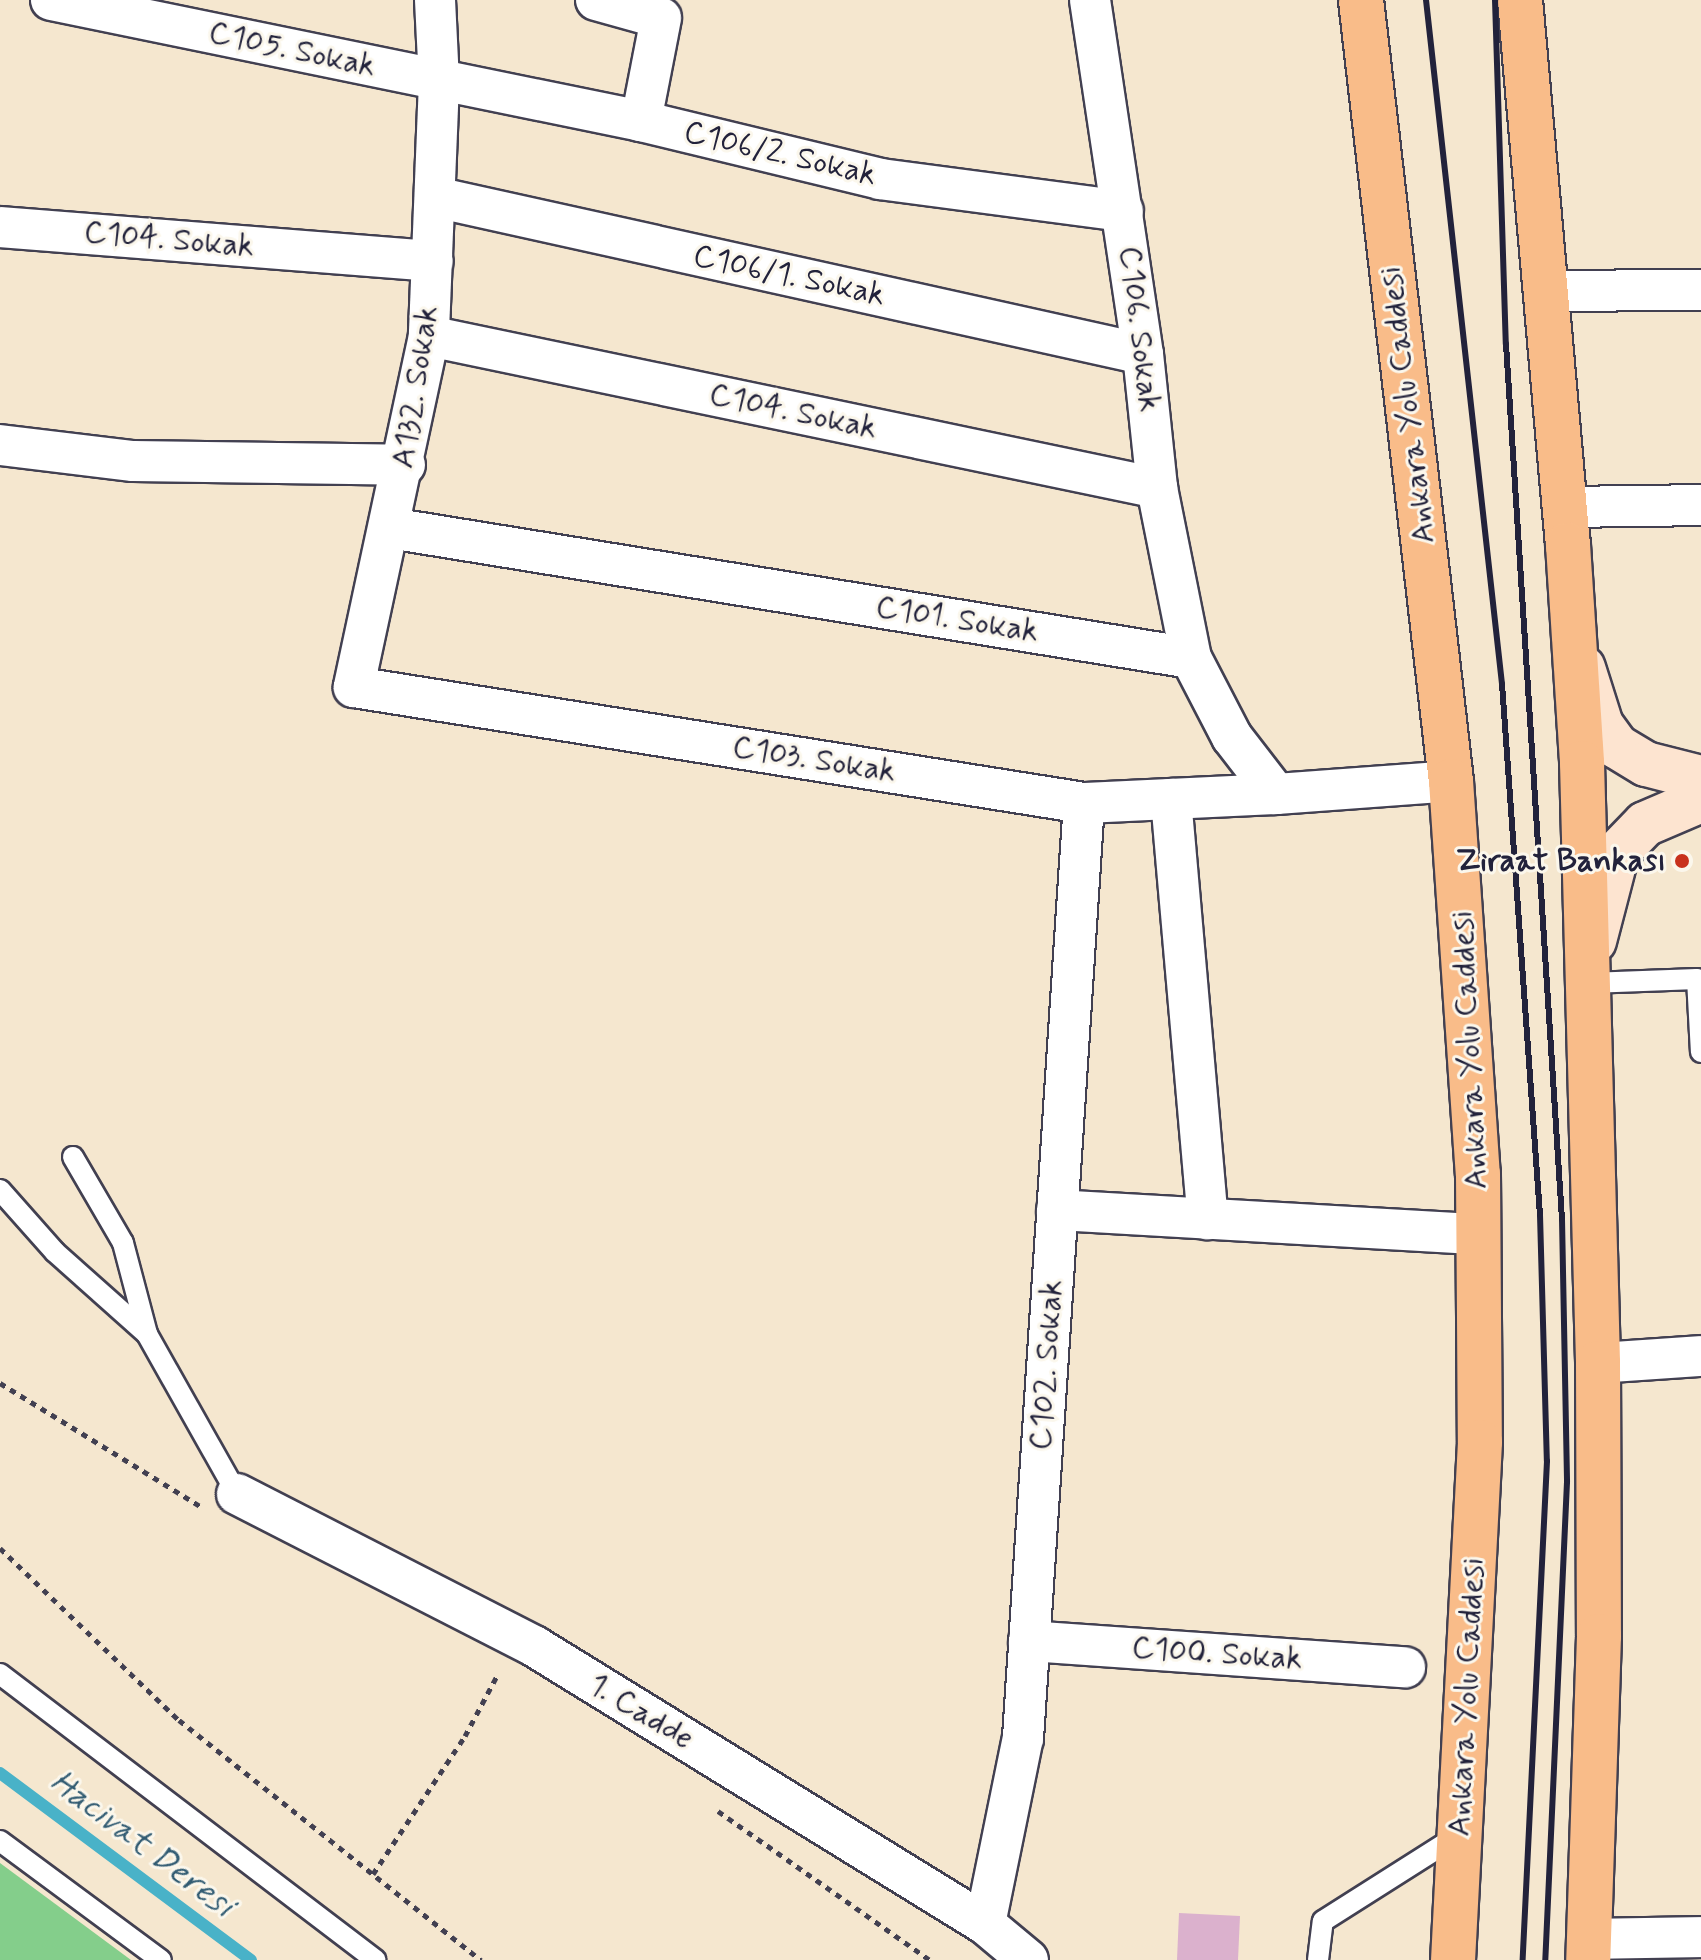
<!DOCTYPE html>
<meta charset="utf-8">
<style>
body{margin:0}
#map{position:relative;width:1701px;height:1960px;overflow:hidden;background:#f5e7cf;font-family:Mynerve,sans-serif}
div>[style]{position:absolute}
.green>*{inset:0;background:#84ce8b}
.stream>*{height:12px;margin:-6px;padding:0 6px;transform-origin:6px;border-radius:6px;background:#49b2c8}
.building>*{inset:0;background:#dbb1cd}
.path>*{height:5px;margin-top:-2.5px;transform-origin:0;background:repeating-linear-gradient(90deg,#424051 0 6px,transparent 0 12px)}
.roads{filter:drop-shadow(2px 0 #424051) drop-shadow(-2px 0 #424051) drop-shadow(0 2px #424051) drop-shadow(0 -2px #424051)}
.lane>*{height:20px;margin:-10px;padding:0 10px;transform-origin:10px;border-radius:10px;background:#fff}
.street>*{height:40px;margin:-20px;padding:0 20px;transform-origin:20px;border-radius:20px;background:#fff}
.secondary>*{height:44px;margin:-22px;padding:0 22px;transform-origin:22px;border-radius:22px;background:#fde4d0}
.highway>*{height:44px;margin:-22px;padding:0 22px;transform-origin:22px;border-radius:22px;background:#f9bc89}
.rail>*{height:6px;margin:-3px;padding:0 3px;transform-origin:3px;border-radius:3px;background:#22223b}
.dots>*{width:22px;height:22px;translate:-50% -50%;box-sizing:border-box;border:4px solid #fbf7ec;border-radius:50%}
span{translate:-50% -50%;white-space:nowrap;text-align:center;line-height:1.15;-webkit-text-stroke:6px #fbf7ec;paint-order:stroke}
.street-label{font-size:32px;color:#22223b}
.poi-label{font-size:32px;color:#22223b;font-weight:700}
.right{translate:-100% -50%;text-align:right}
.water-label{font-size:34px;color:#325c73;font-style:italic}
</style>
<div id="map">
<div class="green">
<i style="clip-path:polygon(0 1863px,131px 1960px,0 1960px)"></i>
</div>
<div class="stream">
<i style="left:0;top:1773px;width:313px;rotate:36.7deg"></i>
</div>
<div class="building">
<i style="clip-path:polygon(1179px 1913px,1240px 1916px,1238px 1960px,1177px 1960px)"></i>
</div>
<div class="path">
<i style="left:0;top:1383px;width:235px;rotate:31.6deg"></i>
<i style="left:0;top:1548px;width:248px;rotate:43.9deg"></i>
<i style="left:179px;top:1720px;width:386px;rotate:38.5deg"></i>
<i style="left:718px;top:1811px;width:259px;rotate:35.1deg"></i>
<i style="left:373px;top:1874px;width:166px;rotate:-56.3deg"></i>
<i style="left:465px;top:1736px;width:70px;rotate:-62deg"></i>
</div>
<div class="roads">
<div class="lane">
<i style="left:1589px;top:983px;width:108px;rotate:-2.1deg"></i>
<i style="left:1697px;top:979px;width:73px;rotate:86.9deg"></i>
<i style="left:73px;top:1157px;width:99px;rotate:59.8deg"></i>
<i style="left:123px;top:1243px;width:94px;rotate:75.2deg"></i>
<i style="left:147px;top:1334px;width:184px;rotate:60.6deg"></i>
<i style="left:0;top:1190px;width:83px;rotate:48.4deg"></i>
<i style="left:55px;top:1252px;width:123px;rotate:41.7deg"></i>
<i style="left:0;top:1674px;width:472px;rotate:37.3deg"></i>
<i style="left:0;top:1841px;width:200px;rotate:36.5deg"></i>
<i style="left:1318px;top:1960px;width:39px;rotate:-83deg"></i>
<i style="left:1323px;top:1921px;width:162px;rotate:-32.4deg"></i>
</div>
<div class="street">
<i style="left:51px;top:0;width:602px;rotate:11.59deg"></i>
<i style="left:641px;top:121px;width:246px;rotate:13.6deg"></i>
<i style="left:880px;top:179px;width:245px;rotate:7.5deg"></i>
<i style="left:435px;top:0;width:82px;rotate:87.2deg"></i>
<i style="left:439px;top:82px;width:254px;rotate:92.3deg"></i>
<i style="left:429px;top:336px;width:359px;rotate:102.1deg"></i>
<i style="left:354px;top:687px;width:739px;rotate:9.03deg"></i>
<i style="left:1084px;top:803px;width:192px;rotate:-2.7deg"></i>
<i style="left:596px;top:0;width:67px;rotate:15.5deg"></i>
<i style="left:661px;top:18px;width:105px;rotate:101deg"></i>
<i style="left:1090px;top:0;width:358px;rotate:81.5deg"></i>
<i style="left:1143px;top:354px;width:135px;rotate:84deg"></i>
<i style="left:1157px;top:488px;width:173px;rotate:78.7deg"></i>
<i style="left:435px;top:197px;width:725px;rotate:12.5deg"></i>
<i style="left:0;top:227px;width:434px;rotate:4.5deg"></i>
<i style="left:1546px;top:291px;width:155px;rotate:-0.4deg"></i>
<i style="left:429px;top:336px;width:744px;rotate:11.79deg"></i>
<i style="left:0;top:445px;width:134px;rotate:6.9deg"></i>
<i style="left:133px;top:461px;width:272px;rotate:0.8deg"></i>
<i style="left:1565px;top:507px;width:136px;rotate:-0.8deg"></i>
<i style="left:390px;top:528px;width:811px;rotate:9.22deg"></i>
<i style="left:1191px;top:658px;width:89px;rotate:62.6deg"></i>
<i style="left:1232px;top:737px;width:72px;rotate:52.3deg"></i>
<i style="left:1276px;top:794px;width:175px;rotate:-4.2deg"></i>
<i style="left:1171px;top:799px;width:422px;rotate:85deg"></i>
<i style="left:1057px;top:1210px;width:423px;rotate:3.3deg"></i>
<i style="left:1598px;top:1363px;width:103px;rotate:-3.9deg"></i>
<i style="left:237px;top:1494px;width:334px;rotate:27.1deg"></i>
<i style="left:534px;top:1646px;width:530px;rotate:31.65deg"></i>
<i style="left:985px;top:1924px;width:56px;rotate:39.9deg"></i>
<i style="left:1029px;top:1641px;width:377px;rotate:4deg"></i>
<i style="left:985px;top:1924px;width:190px;rotate:-78.5deg"></i>
<i style="left:1023px;top:1738px;width:937px;rotate:-86.27deg"></i>
<i style="left:1590px;top:1939px;width:111px;rotate:-1deg"></i>
</div>
<div class="secondary">
<i style="left:1583px;top:668px;width:60px;rotate:72.5deg"></i>
<i style="left:1601px;top:725px;width:26px;rotate:54deg"></i>
<i style="left:1616px;top:746px;width:35px;rotate:31deg"></i>
<i style="left:1646px;top:764px;width:57px;rotate:14.3deg"></i>
<i style="left:1594px;top:941px;width:91px;rotate:-75.4deg"></i>
<i style="left:1617px;top:853px;width:40px;rotate:-46deg"></i>
<i style="left:1645px;top:824px;width:61px;rotate:-23.2deg"></i>
</div>
<div class="highway">
<i style="left:1361px;top:0;width:786px;rotate:83.43deg"></i>
<i style="left:1451px;top:781px;width:394px;rotate:86.1deg"></i>
<i style="left:1478px;top:1174px;width:268px;rotate:89.6deg"></i>
<i style="left:1480px;top:1442px;width:519px;rotate:92.98deg"></i>
<i style="left:1520px;top:0;width:547px;rotate:84.97deg"></i>
<i style="left:1568px;top:545px;width:218px;rotate:86.3deg"></i>
<i style="left:1582px;top:763px;width:600px;rotate:88.47deg"></i>
<i style="left:1598px;top:1363px;width:273px;rotate:89.8deg"></i>
<i style="left:1599px;top:1636px;width:324px;rotate:91.9deg"></i>
</div>
</div>
<div class="rail">
<i style="left:1426px;top:0;width:688px;rotate:83.66deg"></i>
<i style="left:1502px;top:684px;width:532px;rotate:85.91deg"></i>
<i style="left:1540px;top:1215px;width:246px;rotate:88.4deg"></i>
<i style="left:1547px;top:1461px;width:500px;rotate:92.8deg"></i>
<i style="left:1495px;top:0;width:344px;rotate:88.2deg"></i>
<i style="left:1506px;top:344px;width:877px;rotate:86.34deg"></i>
<i style="left:1562px;top:1219px;width:263px;rotate:88.9deg"></i>
<i style="left:1567px;top:1482px;width:479px;rotate:92.6deg"></i>
</div>
<div class="dots">
<i style="left:1682px;top:861px;background:#c8321e"></i>
</div>
<div class="street-label">
<span style="left:292px;top:50px;rotate:12deg">C105. Sokak</span>
<span style="left:780px;top:154px;rotate:13deg">C106/2. Sokak</span>
<span style="left:169px;top:240px;rotate:5deg">C104. Sokak</span>
<span style="left:789px;top:276px;rotate:12deg">C106/1. Sokak</span>
<span style="left:1139px;top:329px;rotate:83deg">C106. Sokak</span>
<span style="left:416px;top:387px;rotate:-81deg">A132. Sokak</span>
<span style="left:1408px;top:405px;rotate:-97deg">Ankara Yolu Caddesi</span>
<span style="left:793px;top:412px;rotate:12deg">C104. Sokak</span>
<span style="left:957px;top:620px;rotate:9deg">C101. Sokak</span>
<span style="left:814px;top:760px;rotate:9deg">C103. Sokak</span>
<span style="left:1470px;top:1050px;rotate:-93deg">Ankara Yolu Caddesi</span>
<span style="left:1047px;top:1365px;rotate:-86deg">C102. Sokak</span>
<span style="left:1217px;top:1654px;rotate:4deg">C100. Sokak</span>
<span style="left:1467px;top:1697px;rotate:-87deg">Ankara Yolu Caddesi</span>
<span style="left:641px;top:1712px;rotate:31deg">1. Cadde</span>
</div>
<div class="poi-label">
<span class="right" style="left:1666px;top:861px">Ziraat Bankası</span>
</div>
<div class="water-label">
<span style="left:142px;top:1844px;rotate:37deg">Hacivat Deresi</span>
</div>
</div>
